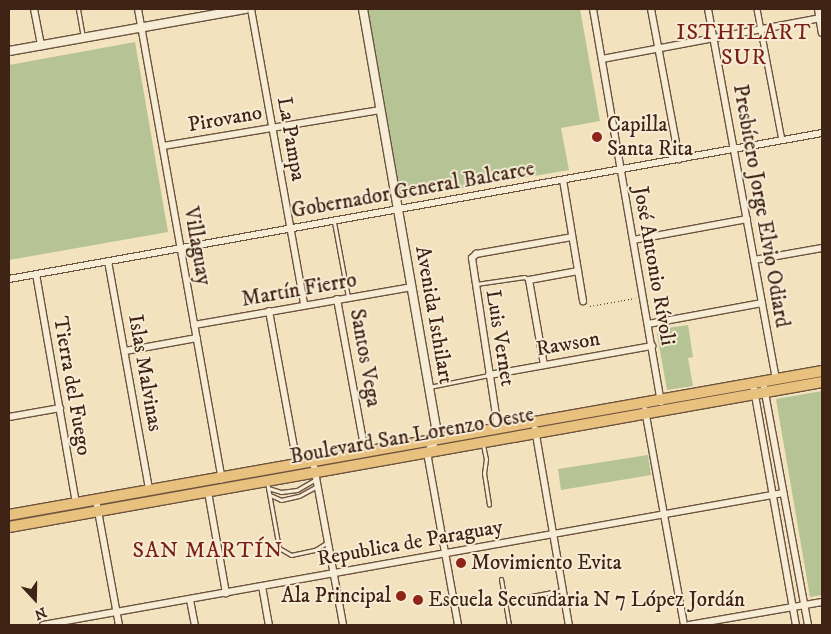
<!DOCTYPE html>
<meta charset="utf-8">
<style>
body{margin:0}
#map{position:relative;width:831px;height:634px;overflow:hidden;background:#f2e2be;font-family:"IM FELL DW Pica",serif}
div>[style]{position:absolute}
.green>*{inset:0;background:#b6c495}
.path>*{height:1px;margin-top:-0.5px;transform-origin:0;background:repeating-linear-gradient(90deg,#3f2315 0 1px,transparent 0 3.5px)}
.roads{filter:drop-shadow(1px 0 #6c533f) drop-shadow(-1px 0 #6c533f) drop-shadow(0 1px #6c533f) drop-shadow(0 -1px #6c533f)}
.service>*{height:3px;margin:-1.5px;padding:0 1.5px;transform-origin:1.5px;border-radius:1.5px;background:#f7ecd5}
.pedestrian>*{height:4.5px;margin:-2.25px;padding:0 2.25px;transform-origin:2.25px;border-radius:2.25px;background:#f7ecd5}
.minor>*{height:6px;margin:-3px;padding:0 3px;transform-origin:3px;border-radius:3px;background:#f7ecd5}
.tertiary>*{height:8px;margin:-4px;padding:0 4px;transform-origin:4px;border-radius:4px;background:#f7ecd5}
.primary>*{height:10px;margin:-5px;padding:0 5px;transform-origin:5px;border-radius:5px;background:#e9c17f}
.dots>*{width:14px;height:14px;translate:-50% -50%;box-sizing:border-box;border:2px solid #f7ecd5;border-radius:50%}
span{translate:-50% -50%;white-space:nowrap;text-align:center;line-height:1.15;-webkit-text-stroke:4px #f7ecd5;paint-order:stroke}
.street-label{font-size:21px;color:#3f2315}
.poi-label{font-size:21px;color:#3f2315}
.left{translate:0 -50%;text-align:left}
.right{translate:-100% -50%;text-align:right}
.neighbourhood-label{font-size:22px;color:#7a1f14;letter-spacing:1px}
.frame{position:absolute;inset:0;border:10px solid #3f2315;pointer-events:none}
.north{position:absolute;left:10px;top:574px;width:50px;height:50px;-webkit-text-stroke:4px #f7ecd5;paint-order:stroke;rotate:159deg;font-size:14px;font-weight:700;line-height:20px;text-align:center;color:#3f2315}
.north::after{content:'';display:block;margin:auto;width:18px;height:22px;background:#3f2315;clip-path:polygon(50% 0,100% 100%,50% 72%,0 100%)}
</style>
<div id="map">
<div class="green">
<i style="clip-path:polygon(368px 9px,580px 9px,600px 121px,561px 128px,569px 170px,401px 199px)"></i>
<i style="clip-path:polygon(135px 42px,168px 232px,9px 260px,9px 65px)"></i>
<i style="clip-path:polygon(688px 325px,693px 357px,688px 358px,693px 386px,667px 390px,657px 334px,660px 329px)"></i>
<i style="clip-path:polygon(822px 391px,822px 595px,810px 597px,776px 399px)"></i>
<i style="clip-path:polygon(648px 455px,651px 475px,561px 490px,558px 469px)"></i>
</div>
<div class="path">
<i style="left:590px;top:306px;width:46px;rotate:-10.1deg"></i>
</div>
<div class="roads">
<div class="service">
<i style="left:78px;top:9px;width:29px;rotate:80deg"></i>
<i style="left:334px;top:222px;width:76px;rotate:79.4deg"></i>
<i style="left:476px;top:284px;width:49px;rotate:-8.3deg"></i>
<i style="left:524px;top:277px;width:6px;rotate:31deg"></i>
<i style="left:429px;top:387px;width:61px;rotate:-11.3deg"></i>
<i style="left:483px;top:445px;width:14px;rotate:78deg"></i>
<i style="left:486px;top:459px;width:14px;rotate:98deg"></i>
<i style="left:484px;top:473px;width:32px;rotate:81deg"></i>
<i style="left:267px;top:482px;width:67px;rotate:79.7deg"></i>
<i style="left:279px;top:548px;width:14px;rotate:30deg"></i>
<i style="left:291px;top:555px;width:25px;rotate:-12deg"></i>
<i style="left:315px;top:550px;width:15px;rotate:-32deg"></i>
<i style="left:268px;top:488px;width:14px;rotate:17deg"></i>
<i style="left:281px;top:492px;width:16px;rotate:-7deg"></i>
<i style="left:297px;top:490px;width:22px;rotate:-30deg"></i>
<i style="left:270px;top:495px;width:12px;rotate:24deg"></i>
<i style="left:281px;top:500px;width:18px;rotate:-13deg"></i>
<i style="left:299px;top:496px;width:21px;rotate:-29deg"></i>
<i style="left:501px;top:579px;width:47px;rotate:80.1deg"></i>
<i style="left:505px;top:601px;width:59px;rotate:-10.7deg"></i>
</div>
<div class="pedestrian">
<i style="left:757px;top:9px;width:133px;rotate:79.2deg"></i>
</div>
<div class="minor">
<i style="left:34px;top:9px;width:38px;rotate:79deg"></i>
<i style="left:138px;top:9px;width:478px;rotate:79.9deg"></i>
<i style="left:251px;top:9px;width:301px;rotate:79.8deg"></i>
<i style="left:593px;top:9px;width:399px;rotate:80.2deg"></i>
<i style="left:651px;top:9px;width:153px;rotate:79.4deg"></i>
<i style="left:708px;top:9px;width:376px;rotate:79.6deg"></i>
<i style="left:818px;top:9px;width:24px;rotate:81deg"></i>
<i style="left:602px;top:59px;width:224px;rotate:-10.6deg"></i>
<i style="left:163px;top:146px;width:220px;rotate:-9.4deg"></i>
<i style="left:563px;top:180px;width:123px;rotate:80.6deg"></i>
<i style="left:633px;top:240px;width:116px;rotate:-10.4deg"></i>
<i style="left:754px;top:260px;width:69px;rotate:-10deg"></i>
<i style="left:108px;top:261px;width:233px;rotate:79.8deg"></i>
<i style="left:36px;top:274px;width:232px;rotate:80.1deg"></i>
<i style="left:9px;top:279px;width:826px;rotate:-10.18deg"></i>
<i style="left:337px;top:299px;width:156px;rotate:79.6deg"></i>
<i style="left:269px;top:311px;width:156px;rotate:79.6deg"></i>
<i style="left:648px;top:324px;width:116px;rotate:-10.4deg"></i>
<i style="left:194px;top:325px;width:220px;rotate:-9.9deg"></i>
<i style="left:125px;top:351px;width:73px;rotate:-10.2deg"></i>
<i style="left:544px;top:365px;width:86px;rotate:-100deg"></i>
<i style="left:529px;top:280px;width:50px;rotate:-10.4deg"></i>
<i style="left:489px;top:375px;width:166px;rotate:-10.1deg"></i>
<i style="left:763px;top:382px;width:247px;rotate:79.5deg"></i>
<i style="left:753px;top:384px;width:245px;rotate:79.9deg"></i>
<i style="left:645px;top:410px;width:219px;rotate:79.7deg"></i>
<i style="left:9px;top:417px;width:52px;rotate:-10deg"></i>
<i style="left:498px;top:428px;width:172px;rotate:-98.7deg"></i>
<i style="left:472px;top:258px;width:6px;rotate:-45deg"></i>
<i style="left:476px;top:254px;width:97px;rotate:-10deg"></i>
<i style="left:535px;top:429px;width:199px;rotate:80.2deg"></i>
<i style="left:429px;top:452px;width:6px;rotate:99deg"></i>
<i style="left:428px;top:458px;width:170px;rotate:79.8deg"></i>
<i style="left:313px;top:461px;width:167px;rotate:79.6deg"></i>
<i style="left:208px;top:492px;width:103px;rotate:79.9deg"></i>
<i style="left:96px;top:500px;width:127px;rotate:79.6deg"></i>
<i style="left:262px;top:586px;width:40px;rotate:80deg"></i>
<i style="left:190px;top:600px;width:25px;rotate:79deg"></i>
<i style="left:43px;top:625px;width:752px;rotate:-10.11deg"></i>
<i style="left:689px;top:625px;width:135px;rotate:-9.8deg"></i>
</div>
<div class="tertiary">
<i style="left:363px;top:9px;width:432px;rotate:80.1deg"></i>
<i style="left:437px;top:435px;width:19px;rotate:115deg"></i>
<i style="left:9px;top:51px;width:240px;rotate:-10.1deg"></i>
</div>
<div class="primary">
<i style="left:9px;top:515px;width:826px;rotate:-10.04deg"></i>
<i style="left:9px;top:527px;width:826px;rotate:-10.11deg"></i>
</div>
</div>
<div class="dots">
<i style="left:597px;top:137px;background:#8f2418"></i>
<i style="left:461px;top:563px;background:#8f2418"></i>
<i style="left:401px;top:596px;background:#8f2418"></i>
<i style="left:418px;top:600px;background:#8f2418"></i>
</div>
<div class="street-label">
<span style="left:225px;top:119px;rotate:-10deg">Pirovano</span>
<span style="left:291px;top:139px;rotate:80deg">La Pampa</span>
<span style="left:413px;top:190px;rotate:-10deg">Gobernador General Balcarce</span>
<span style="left:761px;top:206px;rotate:80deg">Presbítero Jorge Elvio Odiard</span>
<span style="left:197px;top:246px;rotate:80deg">Villaguay</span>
<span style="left:654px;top:266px;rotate:80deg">José Antonio Rívoli</span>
<span style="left:299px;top:290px;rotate:-10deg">Martín Fierro</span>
<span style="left:434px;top:315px;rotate:80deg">Avenida Isthilart</span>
<span style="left:500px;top:338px;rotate:81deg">Luis Vernet</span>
<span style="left:568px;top:344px;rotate:-10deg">Rawson</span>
<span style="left:365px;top:358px;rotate:80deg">Santos Vega</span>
<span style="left:145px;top:373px;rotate:80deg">Islas Malvinas</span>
<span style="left:72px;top:386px;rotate:80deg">Tierra del Fuego</span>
<span style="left:412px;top:436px;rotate:-10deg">Boulevard San Lorenzo Oeste</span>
<span style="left:410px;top:543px;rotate:-10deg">Republica de Paraguay</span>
</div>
<div class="poi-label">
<span class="left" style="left:607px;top:137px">Capilla<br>Santa Rita</span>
<span class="left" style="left:471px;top:563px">Movimiento Evita</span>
<span class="right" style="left:391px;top:596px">Ala Principal</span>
<span class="left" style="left:428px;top:600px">Escuela Secundaria N 7 López Jordán</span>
</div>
<div class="neighbourhood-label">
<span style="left:744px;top:45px">ISTHILART<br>SUR</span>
<span style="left:208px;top:551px">SAN MARTÍN</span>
</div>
<div class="frame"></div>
<div class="north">N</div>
</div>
